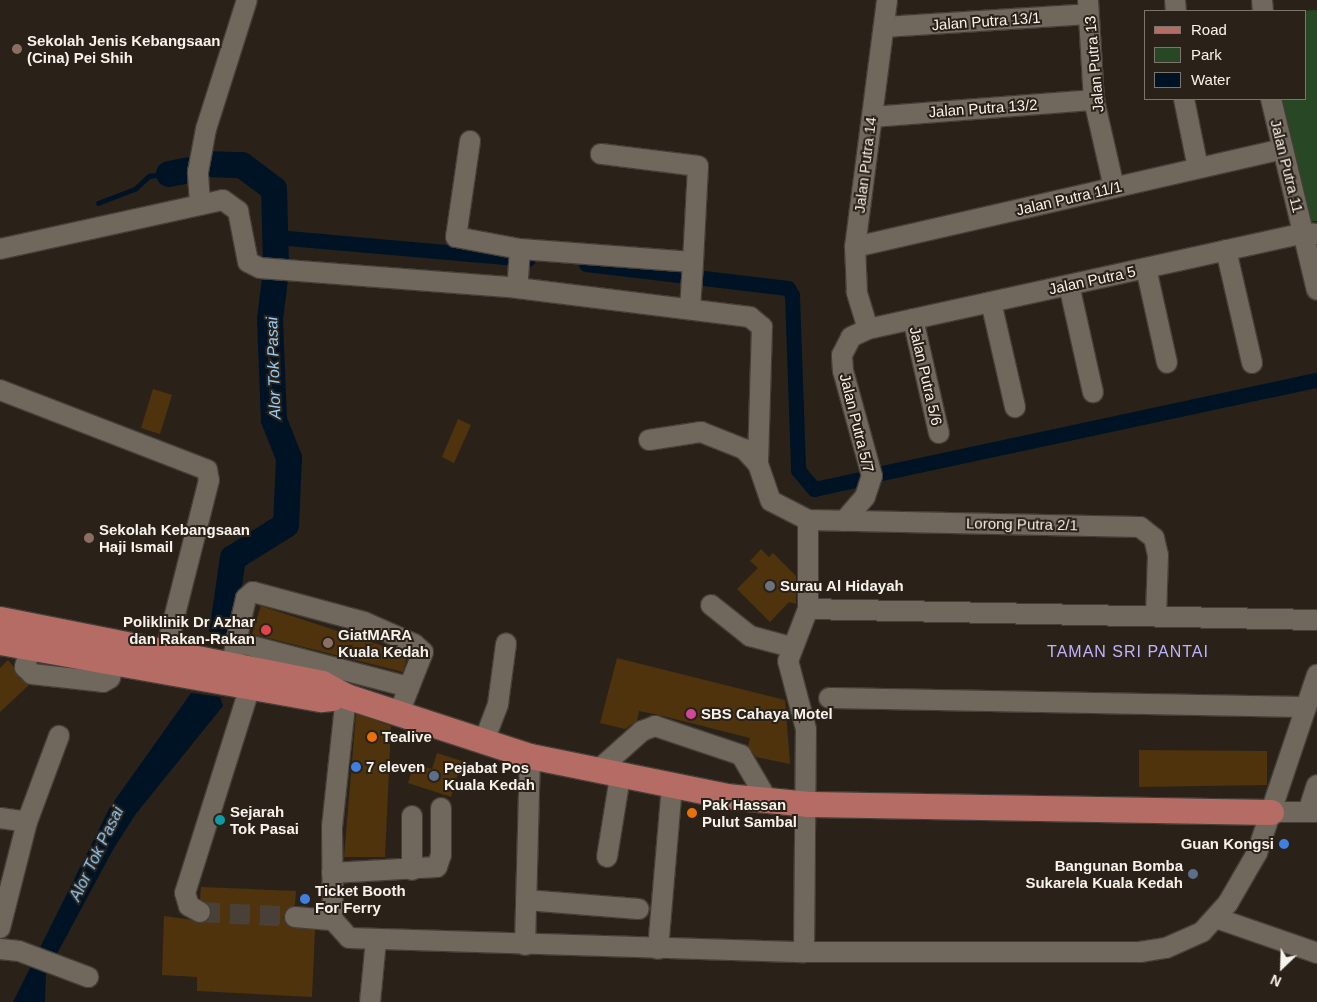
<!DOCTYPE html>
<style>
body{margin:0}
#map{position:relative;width:1317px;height:1002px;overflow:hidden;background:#2a2219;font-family:Helvetica,sans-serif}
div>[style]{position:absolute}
.green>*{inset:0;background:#284724}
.water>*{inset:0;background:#001325}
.stream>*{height:4.5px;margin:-2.25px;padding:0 2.25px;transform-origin:2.25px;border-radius:2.25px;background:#001325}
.canal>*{height:15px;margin:-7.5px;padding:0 7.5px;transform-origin:7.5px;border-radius:7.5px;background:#001325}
.river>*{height:26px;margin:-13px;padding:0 13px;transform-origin:13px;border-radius:13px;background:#001325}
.building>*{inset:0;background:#4e330d}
.minor-tunnel>*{height:20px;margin-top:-10px;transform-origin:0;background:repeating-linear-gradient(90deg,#494138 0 20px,transparent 0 30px)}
.roads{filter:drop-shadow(1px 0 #443f38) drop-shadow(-1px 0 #443f38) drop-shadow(0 1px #443f38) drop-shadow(0 -1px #443f38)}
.minor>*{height:20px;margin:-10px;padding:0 10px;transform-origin:10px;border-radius:10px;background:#70675d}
.major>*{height:25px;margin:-12.5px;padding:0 12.5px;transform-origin:12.5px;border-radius:12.5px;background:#b46c64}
.dots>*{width:14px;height:14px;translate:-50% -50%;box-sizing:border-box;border:2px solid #2a2219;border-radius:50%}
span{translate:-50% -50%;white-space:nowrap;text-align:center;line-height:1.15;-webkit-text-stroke:4px #2a2219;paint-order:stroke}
.street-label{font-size:15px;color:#f7f2eb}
.poi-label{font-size:15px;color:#f7f2eb;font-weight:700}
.left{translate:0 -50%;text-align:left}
.right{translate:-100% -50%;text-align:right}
.water-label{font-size:16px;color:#93cdfb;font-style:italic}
.neighbourhood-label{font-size:16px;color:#bdb5fc;letter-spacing:1px}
.legend{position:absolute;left:1144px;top:10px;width:162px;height:90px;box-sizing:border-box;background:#2a2219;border:1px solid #7c756d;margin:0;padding:6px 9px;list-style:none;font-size:15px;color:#f7f2eb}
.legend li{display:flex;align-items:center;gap:10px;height:25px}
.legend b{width:25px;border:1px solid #7c756d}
.north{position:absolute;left:1257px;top:942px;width:50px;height:50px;-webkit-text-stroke:4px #2a2219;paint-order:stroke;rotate:204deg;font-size:14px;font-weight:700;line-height:20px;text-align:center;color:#f7f2eb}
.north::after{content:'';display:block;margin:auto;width:18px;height:22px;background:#f7f2eb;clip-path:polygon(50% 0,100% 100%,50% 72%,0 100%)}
</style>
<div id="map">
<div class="green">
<i style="clip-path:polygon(1317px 10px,1317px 221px,1310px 221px,1282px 99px,1306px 99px,1306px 11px,1300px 11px)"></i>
</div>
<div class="water">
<i style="clip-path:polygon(191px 693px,220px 697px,223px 706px,135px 815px,114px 848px,46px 974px,45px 1002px,13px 1002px,110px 807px)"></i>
</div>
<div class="stream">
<i style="left:98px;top:203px;width:40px;rotate:-21deg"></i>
<i style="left:135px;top:189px;width:19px;rotate:-43deg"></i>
<i style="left:149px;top:176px;width:20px;rotate:-6deg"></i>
</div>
<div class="canal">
<i style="left:276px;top:237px;width:253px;rotate:5deg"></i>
<i style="left:586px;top:264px;width:203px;rotate:6.8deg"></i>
<i style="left:788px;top:288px;width:8px;rotate:60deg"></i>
<i style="left:792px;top:295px;width:175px;rotate:88deg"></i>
<i style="left:798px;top:470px;width:25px;rotate:50deg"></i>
<i style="left:814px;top:489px;width:52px;rotate:-12.2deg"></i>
<i style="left:877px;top:474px;width:450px;rotate:-12.1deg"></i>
</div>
<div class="river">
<i style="left:206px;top:164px;width:36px;rotate:2deg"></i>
<i style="left:242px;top:165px;width:40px;rotate:37deg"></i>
<i style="left:274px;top:189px;width:77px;rotate:88.5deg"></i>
<i style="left:169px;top:174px;width:21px;rotate:-11deg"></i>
<i style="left:222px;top:633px;width:76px;rotate:-81.7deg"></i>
<i style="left:233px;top:558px;width:62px;rotate:-31.9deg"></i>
<i style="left:286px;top:525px;width:67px;rotate:-87.4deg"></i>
<i style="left:289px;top:458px;width:41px;rotate:-111.5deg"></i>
<i style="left:274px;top:420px;width:101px;rotate:-92.3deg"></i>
<i style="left:270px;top:319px;width:40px;rotate:-82.9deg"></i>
</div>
<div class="building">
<i style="clip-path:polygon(153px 389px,172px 395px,160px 434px,141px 428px)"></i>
<i style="clip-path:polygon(458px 419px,471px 425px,454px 463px,442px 457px)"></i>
<i style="clip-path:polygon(761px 549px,769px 557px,773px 553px,796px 576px,796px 604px,789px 602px,770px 622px,737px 589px,758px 568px,750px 561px)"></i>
<i style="clip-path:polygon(261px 606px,408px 654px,403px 672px,252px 634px)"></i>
<i style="clip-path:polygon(617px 658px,785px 700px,790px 764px,756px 757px,748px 746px,750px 738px,659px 715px,639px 711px,637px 721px,625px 729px,600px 723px)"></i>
<i style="clip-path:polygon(8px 660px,29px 685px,0 712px,0 668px)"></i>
<i style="clip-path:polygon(356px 714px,391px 726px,385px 857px,344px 857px)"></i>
<i style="clip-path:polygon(1139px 750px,1267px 751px,1267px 785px,1139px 787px)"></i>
<i style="clip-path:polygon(437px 753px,462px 761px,451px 797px,408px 783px,414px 764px,432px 769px)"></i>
<i style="clip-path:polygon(201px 887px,296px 891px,295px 905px,283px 917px,289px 927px,315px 930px,312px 997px,197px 991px,197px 977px,162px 975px,164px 916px,207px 922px,212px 911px,200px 899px)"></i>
</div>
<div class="minor-tunnel">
<i style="left:200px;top:912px;width:95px;rotate:3deg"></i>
</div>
<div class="roads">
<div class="minor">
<i style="left:1088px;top:0;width:100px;rotate:86.6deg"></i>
<i style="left:1094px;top:100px;width:89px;rotate:77.1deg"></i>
<i style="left:1175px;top:0;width:11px;rotate:85deg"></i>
<i style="left:1262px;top:0;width:11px;rotate:85deg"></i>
<i style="left:884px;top:27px;width:205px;rotate:-3.6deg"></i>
<i style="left:1184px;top:99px;width:70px;rotate:78.5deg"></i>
<i style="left:1271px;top:99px;width:196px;rotate:76.5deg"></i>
<i style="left:872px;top:117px;width:223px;rotate:-4.4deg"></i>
<i style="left:470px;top:141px;width:97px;rotate:98.3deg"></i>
<i style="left:456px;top:237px;width:65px;rotate:10.6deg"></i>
<i style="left:520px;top:249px;width:39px;rotate:94deg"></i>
<i style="left:200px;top:203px;width:31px;rotate:-94deg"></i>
<i style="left:198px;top:172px;width:44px;rotate:-79.5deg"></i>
<i style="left:206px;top:129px;width:135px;rotate:-72.4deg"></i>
<i style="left:855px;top:247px;width:439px;rotate:-12.9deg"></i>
<i style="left:0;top:249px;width:228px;rotate:-12.4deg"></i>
<i style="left:223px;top:200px;width:19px;rotate:36deg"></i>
<i style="left:238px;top:211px;width:52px;rotate:78.9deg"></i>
<i style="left:248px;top:262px;width:13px;rotate:27deg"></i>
<i style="left:260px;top:268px;width:258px;rotate:4.4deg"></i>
<i style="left:517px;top:288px;width:235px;rotate:7.1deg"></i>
<i style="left:750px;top:317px;width:16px;rotate:40deg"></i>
<i style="left:762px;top:327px;width:137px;rotate:91.7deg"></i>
<i style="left:758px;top:464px;width:39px;rotate:71deg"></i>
<i style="left:771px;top:501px;width:42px;rotate:27.2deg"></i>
<i style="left:808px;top:520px;width:332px;rotate:1.2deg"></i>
<i style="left:1140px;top:527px;width:18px;rotate:38deg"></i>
<i style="left:1154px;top:538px;width:17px;rotate:77deg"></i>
<i style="left:1158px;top:555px;width:61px;rotate:91.9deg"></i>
<i style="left:520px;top:249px;width:173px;rotate:4.3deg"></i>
<i style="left:693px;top:262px;width:96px;rotate:-87deg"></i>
<i style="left:698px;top:166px;width:98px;rotate:-172.9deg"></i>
<i style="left:1226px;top:250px;width:116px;rotate:77deg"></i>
<i style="left:1146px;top:268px;width:97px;rotate:77.5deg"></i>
<i style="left:1069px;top:285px;width:110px;rotate:77.4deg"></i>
<i style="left:991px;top:302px;width:108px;rotate:77.1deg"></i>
<i style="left:690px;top:309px;width:47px;rotate:-86.3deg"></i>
<i style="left:913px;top:319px;width:117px;rotate:77.2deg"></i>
<i style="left:868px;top:329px;width:39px;rotate:-107deg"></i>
<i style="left:857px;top:292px;width:45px;rotate:-92.5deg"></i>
<i style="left:855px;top:247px;width:249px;rotate:-82.6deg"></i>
<i style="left:0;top:390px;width:222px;rotate:21.1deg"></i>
<i style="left:207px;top:470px;width:10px;rotate:79deg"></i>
<i style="left:209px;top:480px;width:175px;rotate:104.2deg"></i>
<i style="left:649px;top:440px;width:53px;rotate:-8.7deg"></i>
<i style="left:701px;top:432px;width:46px;rotate:21.6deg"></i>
<i style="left:744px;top:449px;width:21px;rotate:47deg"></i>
<i style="left:844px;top:521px;width:32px;rotate:-49deg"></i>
<i style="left:865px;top:497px;width:22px;rotate:-72deg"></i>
<i style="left:872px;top:476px;width:109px;rotate:-105.4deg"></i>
<i style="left:843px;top:371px;width:16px;rotate:-94deg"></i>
<i style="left:842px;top:355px;width:20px;rotate:-63deg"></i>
<i style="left:851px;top:337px;width:19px;rotate:-25deg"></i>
<i style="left:868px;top:329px;width:446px;rotate:-12.4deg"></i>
<i style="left:1304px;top:233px;width:13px;rotate:4deg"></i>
<i style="left:711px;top:605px;width:50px;rotate:38.5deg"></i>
<i style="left:750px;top:636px;width:42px;rotate:15deg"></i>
<i style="left:808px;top:609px;width:509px;rotate:1.24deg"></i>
<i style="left:236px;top:642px;width:45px;rotate:-77.2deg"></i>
<i style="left:246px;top:598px;width:9px;rotate:-41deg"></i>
<i style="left:253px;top:592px;width:115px;rotate:15.1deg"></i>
<i style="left:364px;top:622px;width:55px;rotate:23.7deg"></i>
<i style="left:414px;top:644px;width:12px;rotate:42deg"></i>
<i style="left:423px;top:652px;width:66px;rotate:111.5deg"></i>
<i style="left:30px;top:648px;width:20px;rotate:105deg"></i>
<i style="left:25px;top:667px;width:10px;rotate:45deg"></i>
<i style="left:32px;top:674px;width:71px;rotate:6.4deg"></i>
<i style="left:103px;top:682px;width:8px;rotate:-30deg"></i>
<i style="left:110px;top:678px;width:16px;rotate:-75deg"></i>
<i style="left:234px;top:654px;width:12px;rotate:-81deg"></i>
<i style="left:236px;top:642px;width:179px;rotate:14.6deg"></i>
<i style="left:346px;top:696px;width:132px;rotate:96.1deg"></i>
<i style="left:332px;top:827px;width:93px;rotate:89.4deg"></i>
<i style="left:333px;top:920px;width:24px;rotate:48deg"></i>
<i style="left:349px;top:938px;width:455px;rotate:1.8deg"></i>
<i style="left:804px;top:952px;width:336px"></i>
<i style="left:1140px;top:952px;width:26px;rotate:-9deg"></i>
<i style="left:1166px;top:948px;width:39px;rotate:-24deg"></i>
<i style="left:1202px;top:932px;width:39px;rotate:-48deg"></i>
<i style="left:1228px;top:903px;width:58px;rotate:-59.9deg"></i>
<i style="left:1257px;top:853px;width:188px;rotate:-71.4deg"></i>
<i style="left:829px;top:698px;width:477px;rotate:1.1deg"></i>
<i style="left:484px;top:741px;width:40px;rotate:-69deg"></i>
<i style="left:498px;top:704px;width:61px;rotate:-82.4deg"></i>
<i style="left:596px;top:772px;width:62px;rotate:-41.7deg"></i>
<i style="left:642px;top:731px;width:14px;rotate:-21deg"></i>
<i style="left:655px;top:726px;width:91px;rotate:18.6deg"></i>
<i style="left:741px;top:755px;width:53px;rotate:59.6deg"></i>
<i style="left:1271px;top:812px;width:46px"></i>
<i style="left:1308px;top:812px;width:28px;rotate:-72deg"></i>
<i style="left:0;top:818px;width:27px;rotate:8deg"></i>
<i style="left:607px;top:857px;width:81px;rotate:-80.8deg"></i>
<i style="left:412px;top:870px;width:54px;rotate:-90deg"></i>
<i style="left:332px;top:873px;width:105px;rotate:-3.3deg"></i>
<i style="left:437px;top:867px;width:13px;rotate:-72deg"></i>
<i style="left:441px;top:855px;width:47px;rotate:-90deg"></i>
<i style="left:526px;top:900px;width:113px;rotate:4.6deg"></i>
<i style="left:200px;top:912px;width:13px;rotate:-151deg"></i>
<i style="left:189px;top:906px;width:14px;rotate:-107deg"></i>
<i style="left:185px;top:893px;width:216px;rotate:-72.5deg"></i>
<i style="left:295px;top:917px;width:38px;rotate:5deg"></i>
<i style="left:1216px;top:918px;width:107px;rotate:19.1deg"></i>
<i style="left:0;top:928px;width:109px;rotate:-75.7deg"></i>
<i style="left:27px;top:822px;width:92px;rotate:-69.6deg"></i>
<i style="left:525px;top:945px;width:189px;rotate:-88.5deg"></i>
<i style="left:0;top:949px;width:19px;rotate:6deg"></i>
<i style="left:19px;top:951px;width:74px;rotate:20.6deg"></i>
<i style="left:658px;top:949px;width:163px;rotate:-85.1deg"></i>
<i style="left:804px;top:952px;width:223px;rotate:-89.5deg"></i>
<i style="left:806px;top:729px;width:70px;rotate:-104.8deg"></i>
<i style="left:788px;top:661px;width:56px;rotate:-69deg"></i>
<i style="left:808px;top:609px;width:89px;rotate:-90deg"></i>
<i style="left:370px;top:1002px;width:61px;rotate:-84.4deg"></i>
</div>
<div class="major">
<i style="left:0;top:619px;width:328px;rotate:11.2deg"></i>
<i style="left:322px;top:683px;width:27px;rotate:28deg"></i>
<i style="left:346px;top:696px;width:194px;rotate:18.1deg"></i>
<i style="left:530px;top:756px;width:200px;rotate:11.5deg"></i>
<i style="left:726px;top:796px;width:83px;rotate:5.5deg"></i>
<i style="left:809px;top:804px;width:462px;rotate:1deg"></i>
<i style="left:0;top:642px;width:326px;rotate:10.1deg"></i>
<i style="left:321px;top:699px;width:11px;rotate:-5deg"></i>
</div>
</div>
<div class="dots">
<i style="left:17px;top:49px;background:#8d6e63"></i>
<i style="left:89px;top:538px;background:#8d6e63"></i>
<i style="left:770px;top:586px;background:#6b7280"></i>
<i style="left:266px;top:630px;background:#e0444e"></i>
<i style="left:328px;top:643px;background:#8d6e63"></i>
<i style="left:691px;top:714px;background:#d1479c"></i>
<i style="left:372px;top:737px;background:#e8710a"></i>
<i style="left:356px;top:767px;background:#3f7fe0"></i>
<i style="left:434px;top:776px;background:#5c6f8a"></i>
<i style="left:692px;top:813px;background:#e8710a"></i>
<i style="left:220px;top:820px;background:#0f9aa8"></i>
<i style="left:1284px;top:844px;background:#3f7fe0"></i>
<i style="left:1193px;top:874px;background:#5c6f8a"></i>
<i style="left:305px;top:899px;background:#3f7fe0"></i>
</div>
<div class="street-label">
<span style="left:986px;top:21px;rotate:-4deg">Jalan Putra 13/1</span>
<span style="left:1094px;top:64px;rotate:-95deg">Jalan Putra 13</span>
<span style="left:983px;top:108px;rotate:-4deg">Jalan Putra 13/2</span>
<span style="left:865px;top:165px;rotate:-83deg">Jalan Putra 14</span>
<span style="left:1287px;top:166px;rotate:76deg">Jalan Putra 11</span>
<span style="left:1069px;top:198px;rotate:-13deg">Jalan Putra 11/1</span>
<span style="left:1092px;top:280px;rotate:-12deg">Jalan Putra 5</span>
<span style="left:926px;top:376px;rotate:77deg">Jalan Putra 5/6</span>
<span style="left:857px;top:423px;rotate:76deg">Jalan Putra 5/7</span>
<span style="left:1022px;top:524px;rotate:1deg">Lorong Putra 2/1</span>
</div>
<div class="poi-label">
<span class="left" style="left:27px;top:49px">Sekolah Jenis Kebangsaan<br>(Cina) Pei Shih</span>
<span class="left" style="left:99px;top:538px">Sekolah Kebangsaan<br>Haji Ismail</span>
<span class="left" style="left:780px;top:586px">Surau Al Hidayah</span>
<span class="right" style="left:255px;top:630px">Poliklinik Dr Azhar<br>dan Rakan-Rakan</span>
<span class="left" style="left:338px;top:643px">GiatMARA<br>Kuala Kedah</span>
<span class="left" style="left:701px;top:714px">SBS Cahaya Motel</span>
<span class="left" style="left:382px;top:737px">Tealive</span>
<span class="left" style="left:366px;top:767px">7 eleven</span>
<span class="left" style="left:444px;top:776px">Pejabat Pos<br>Kuala Kedah</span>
<span class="left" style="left:702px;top:813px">Pak Hassan<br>Pulut Sambal</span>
<span class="left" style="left:230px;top:820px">Sejarah<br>Tok Pasai</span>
<span class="right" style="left:1274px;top:844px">Guan Kongsi</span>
<span class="right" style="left:1183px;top:874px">Bangunan Bomba<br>Sukarela Kuala Kedah</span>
<span class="left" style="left:315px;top:899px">Ticket Booth<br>For Ferry</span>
</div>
<div class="water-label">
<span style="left:274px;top:368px;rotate:-92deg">Alor Tok Pasai</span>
<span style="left:97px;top:854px;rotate:-64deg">Alor Tok Pasai</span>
</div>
<div class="neighbourhood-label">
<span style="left:1128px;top:652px">TAMAN SRI PANTAI</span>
</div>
<ul class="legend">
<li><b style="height:6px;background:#b46c64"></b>Road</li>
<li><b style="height:14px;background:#284724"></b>Park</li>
<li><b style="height:14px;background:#001325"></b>Water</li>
</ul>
<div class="north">N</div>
</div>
